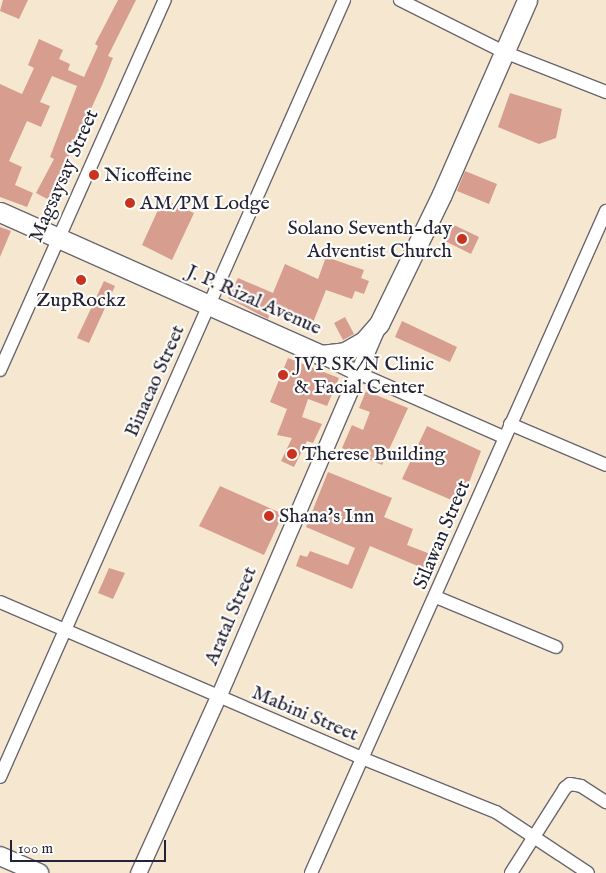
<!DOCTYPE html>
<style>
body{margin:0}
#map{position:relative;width:606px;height:873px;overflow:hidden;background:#f5e7d0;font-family:"IM FELL English",serif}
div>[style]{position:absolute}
.building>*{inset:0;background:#d79e90}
.roads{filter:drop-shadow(1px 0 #6c676f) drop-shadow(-1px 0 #6c676f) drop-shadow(0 1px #6c676f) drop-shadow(0 -1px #6c676f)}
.minor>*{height:12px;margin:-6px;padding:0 6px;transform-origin:6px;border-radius:6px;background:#fff}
.tertiary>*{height:15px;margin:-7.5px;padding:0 7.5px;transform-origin:7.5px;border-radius:7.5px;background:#fff}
.secondary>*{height:18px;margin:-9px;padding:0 9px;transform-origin:9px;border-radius:9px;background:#fff}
.primary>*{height:19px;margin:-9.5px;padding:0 9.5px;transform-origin:9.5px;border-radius:9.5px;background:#fff}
.dots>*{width:14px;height:14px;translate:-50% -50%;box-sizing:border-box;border:2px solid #fdfcf7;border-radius:50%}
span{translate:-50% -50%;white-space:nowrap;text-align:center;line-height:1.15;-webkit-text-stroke:4.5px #fdfcf7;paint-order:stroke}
.poi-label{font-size:20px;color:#22223b}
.left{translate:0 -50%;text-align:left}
.right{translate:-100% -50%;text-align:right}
.street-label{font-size:20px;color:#22223b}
.scale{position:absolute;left:10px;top:840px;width:156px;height:22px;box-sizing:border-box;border:2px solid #22223b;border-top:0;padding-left:6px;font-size:15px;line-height:18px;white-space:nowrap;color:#22223b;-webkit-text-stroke:4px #fdfcf7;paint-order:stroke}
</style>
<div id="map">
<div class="building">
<i style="clip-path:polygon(3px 0,28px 0,19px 19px,0 11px)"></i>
<i style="clip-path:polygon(118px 0,136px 0,108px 56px,113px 58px,102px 85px,49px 200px,36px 193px,54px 159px,50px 157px,77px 86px,52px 76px,40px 102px,50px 106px,41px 127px,27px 121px,9px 161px,22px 167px,15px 185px,33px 193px,27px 207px,0 197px,0 84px,22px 94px,34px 68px,28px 65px,39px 39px,63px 50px,59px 59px,70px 64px,68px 70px,84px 77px,98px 46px,95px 44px)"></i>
<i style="clip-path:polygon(510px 93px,562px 109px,556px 138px,539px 144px,498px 127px)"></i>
<i style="clip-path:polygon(465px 171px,497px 184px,489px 204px,457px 191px)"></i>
<i style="clip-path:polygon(163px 199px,194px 213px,172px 260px,142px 245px)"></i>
<i style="clip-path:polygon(454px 225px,479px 237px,471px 254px,445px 241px)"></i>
<i style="clip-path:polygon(0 227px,11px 231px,0 257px)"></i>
<i style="clip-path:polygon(326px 257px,364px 270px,361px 278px,369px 281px,364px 294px,355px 291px,352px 299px,326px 290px,310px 330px,295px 322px,296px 318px,272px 307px,268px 319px,228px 298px,238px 278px,273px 293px,285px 264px,318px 279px)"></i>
<i style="clip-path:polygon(104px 281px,115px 286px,89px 343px,77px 338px)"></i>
<i style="clip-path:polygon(345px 317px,354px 334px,343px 340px,334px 323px)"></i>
<i style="clip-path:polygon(402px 321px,457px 347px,450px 362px,395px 337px)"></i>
<i style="clip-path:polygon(288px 358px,339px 378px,327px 406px,308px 399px,302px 417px,322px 424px,313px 443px,307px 441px,294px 467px,281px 461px,292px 438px,277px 435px,287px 409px,270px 402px)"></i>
<i style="clip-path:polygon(366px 391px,408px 408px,382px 465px,342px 448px,352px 425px,363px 430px,370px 412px,359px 408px)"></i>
<i style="clip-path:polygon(427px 426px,481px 451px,461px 504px,402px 479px)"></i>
<i style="clip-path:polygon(328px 472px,392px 498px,384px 517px,413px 529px,407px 545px,438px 557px,432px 572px,370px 546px,352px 589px,296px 566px,300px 555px,307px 557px,310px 551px,348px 565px,355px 548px,306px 527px)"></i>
<i style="clip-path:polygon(220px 486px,283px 514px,264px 555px,199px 526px)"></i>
<i style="clip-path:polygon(109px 568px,125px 573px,113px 599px,98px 593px)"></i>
</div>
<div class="roads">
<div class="minor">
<i style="left:400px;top:0;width:116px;rotate:26.6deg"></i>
<i style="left:504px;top:52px;width:110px;rotate:21.4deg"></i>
<i style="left:0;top:370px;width:405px;rotate:-66deg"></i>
<i style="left:358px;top:373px;width:159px;rotate:23.7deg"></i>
<i style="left:510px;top:424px;width:104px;rotate:23.1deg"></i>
<i style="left:436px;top:597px;width:130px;rotate:22.6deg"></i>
<i style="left:0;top:602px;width:396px;rotate:23.3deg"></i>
<i style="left:364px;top:759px;width:142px;rotate:21.9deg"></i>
<i style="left:496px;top:812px;width:110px;rotate:33.5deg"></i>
<i style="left:0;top:777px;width:850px;rotate:-66.12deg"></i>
<i style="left:311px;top:873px;width:725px;rotate:-65.98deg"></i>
<i style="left:511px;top:873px;width:101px;rotate:-57.6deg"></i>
<i style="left:565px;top:788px;width:6px;rotate:-39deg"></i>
<i style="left:570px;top:784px;width:11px;rotate:10deg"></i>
<i style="left:581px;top:786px;width:30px;rotate:33deg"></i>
</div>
<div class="tertiary">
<i style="left:321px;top:355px;width:41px;rotate:25.9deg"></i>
<i style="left:138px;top:873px;width:193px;rotate:-65.6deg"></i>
<i style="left:218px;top:697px;width:397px;rotate:-66.7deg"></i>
</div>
<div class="secondary">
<i style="left:0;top:856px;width:43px;rotate:23.6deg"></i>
</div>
<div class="primary">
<i style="left:0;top:212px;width:351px;rotate:24deg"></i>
<i style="left:321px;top:355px;width:24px;rotate:-7deg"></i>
<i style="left:345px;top:352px;width:22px;rotate:-30deg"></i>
<i style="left:364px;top:341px;width:23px;rotate:-49deg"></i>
<i style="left:379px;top:324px;width:144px;rotate:-64.1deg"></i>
<i style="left:442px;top:194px;width:212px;rotate:-66.3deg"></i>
</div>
</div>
<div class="dots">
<i style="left:94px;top:175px;background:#c8321e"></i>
<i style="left:130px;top:203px;background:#c8321e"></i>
<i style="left:462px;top:239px;background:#c8321e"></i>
<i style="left:81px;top:280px;background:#c8321e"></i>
<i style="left:283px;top:375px;background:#c8321e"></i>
<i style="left:292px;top:454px;background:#c8321e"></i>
<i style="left:269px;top:516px;background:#c8321e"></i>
</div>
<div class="poi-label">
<span class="left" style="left:104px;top:175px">Nicoffeine</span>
<span class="left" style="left:140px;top:203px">AM/PM Lodge</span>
<span class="right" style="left:452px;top:240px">Solano Seventh-day<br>Adventist Church</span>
<span style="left:81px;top:300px">ZupRockz</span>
<span class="left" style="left:294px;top:376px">JVP SK/N Clinic<br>&amp; Facial Center</span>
<span class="left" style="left:302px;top:454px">Therese Building</span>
<span class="left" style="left:279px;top:516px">Shana's Inn</span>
</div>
<div class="street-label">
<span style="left:64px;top:176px;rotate:-66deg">Magsaysay Street</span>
<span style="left:254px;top:300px;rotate:24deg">J. P. Rizal Avenue</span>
<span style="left:155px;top:381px;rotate:-66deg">Binacao Street</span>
<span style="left:442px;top:535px;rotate:-67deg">Silawan Street</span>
<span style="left:231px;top:616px;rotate:-67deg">Aratal Street</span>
<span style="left:305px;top:714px;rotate:23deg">Mabini Street</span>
</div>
<div class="scale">100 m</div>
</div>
